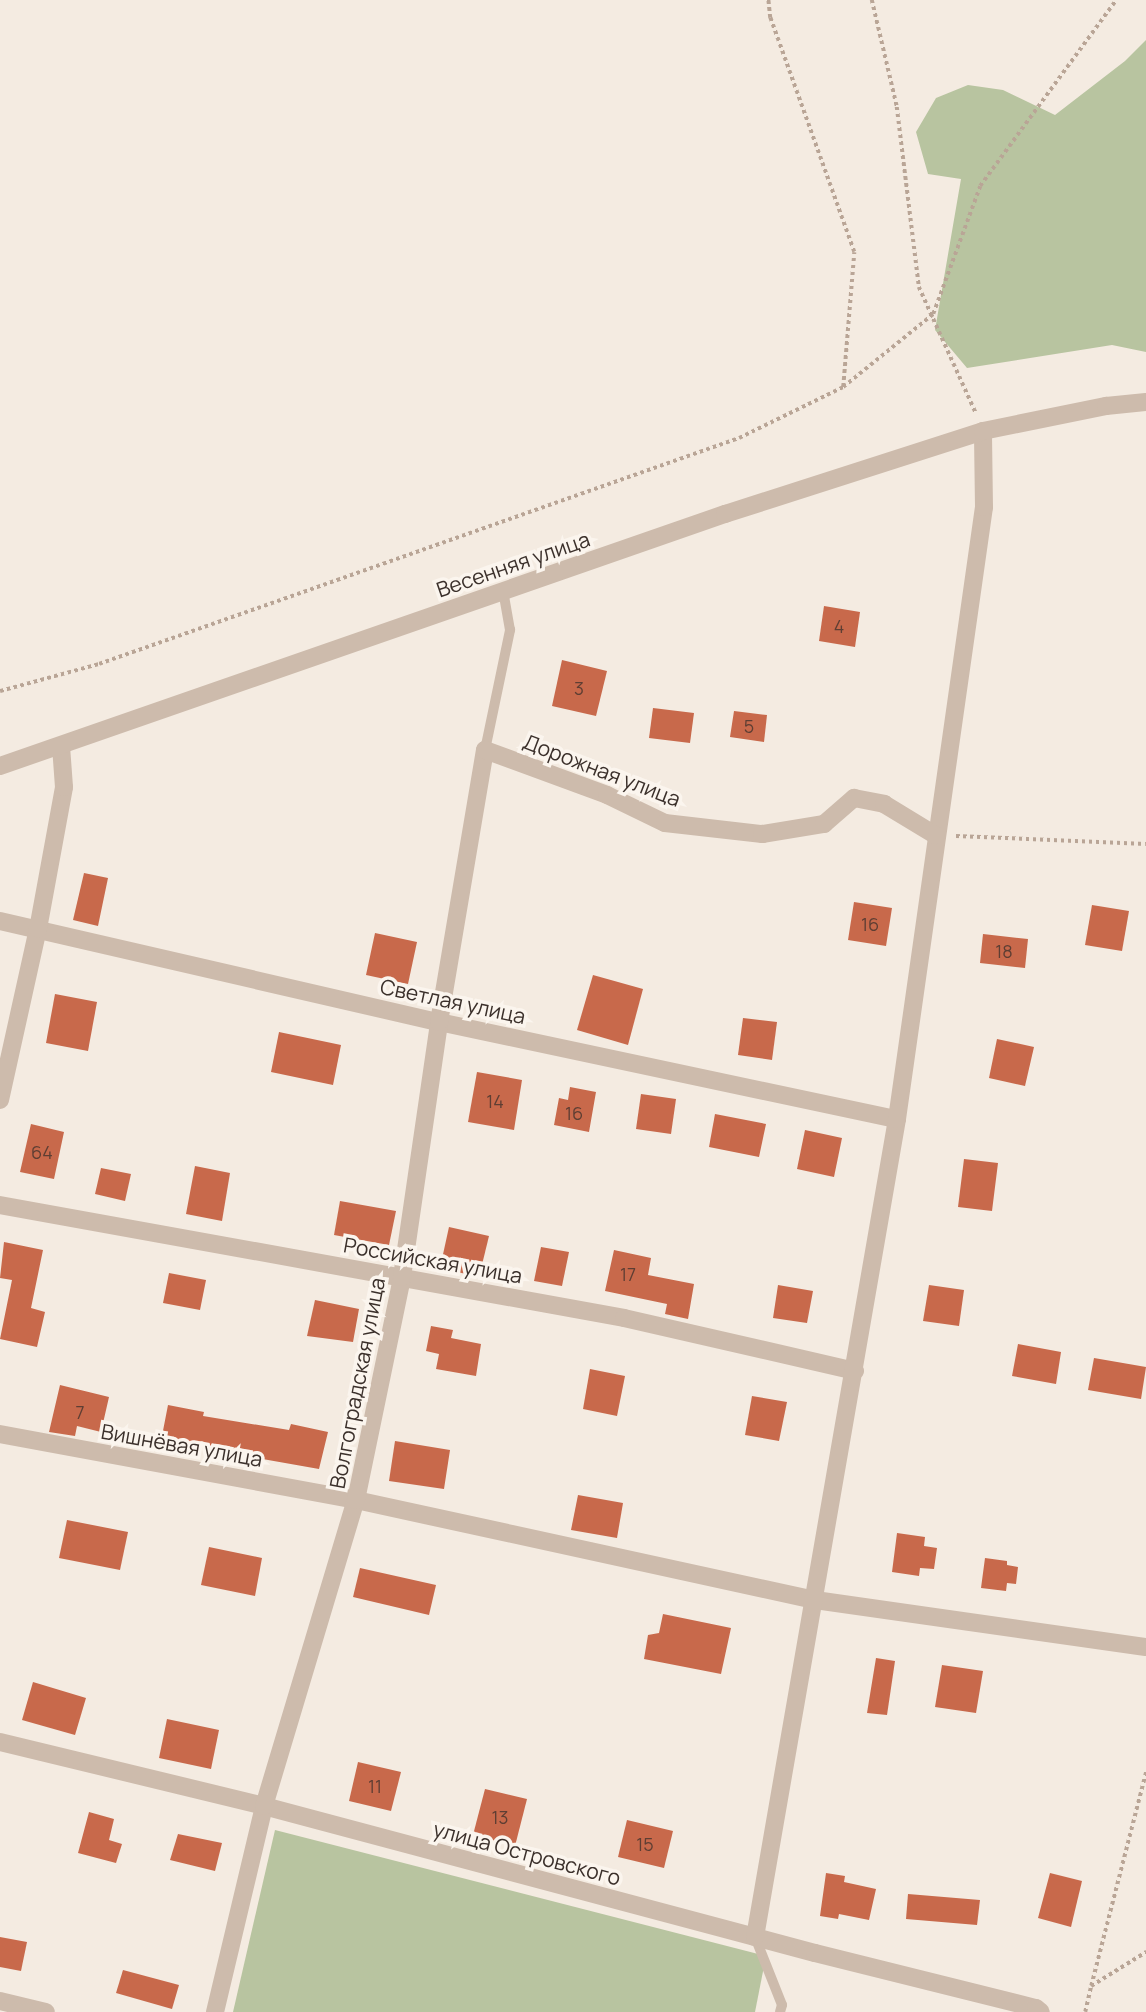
<!DOCTYPE html>
<meta charset="utf-8">
<style>
body{margin:0}
#map{position:relative;width:1146px;height:2012px;overflow:hidden;background:#f4ebe1;font-family:Manrope,sans-serif}
div>[style]{position:absolute}
.green>*{inset:0;background:#b8c4a0}
.building>*{inset:0;background:#c8694b}
.path>*{height:3.5px;margin-top:-1.75px;transform-origin:0;background:repeating-linear-gradient(90deg,#b9a596 0 3.5px,transparent 0 7px)}
.service>*{height:10px;margin:-5px;padding:0 5px;transform-origin:5px;border-radius:5px;background:#cdbbac}
.minor>*{height:18px;margin:-9px;padding:0 9px;transform-origin:9px;border-radius:9px;background:#cdbbac}
.tertiary>*{height:18px;margin:-9px;padding:0 9px;transform-origin:9px;border-radius:9px;background:#cdbbac}
span{translate:-50% -50%;white-space:nowrap;text-align:center;line-height:1.15;-webkit-text-stroke:7px #fbf5ee;paint-order:stroke}
.number-label{font-size:18px;color:#5e3e33}
.number-label span{-webkit-text-stroke-width:0}
.street-label{font-size:21px;color:#3b302b}
</style>
<div id="map">
<div class="green">
<i style="clip-path:polygon(1146px 40px,1146px 352px,1112px 345px,967px 368px,935px 330px,961px 179px,928px 174px,916px 132px,936px 98px,968px 85px,1003px 90px,1055px 115px,1125px 61px)"></i>
<i style="clip-path:polygon(275px 1830px,766px 1956px,755px 2012px,233px 2012px)"></i>
</div>
<div class="building">
<i style="clip-path:polygon(824px 606px,860px 612px,855px 647px,819px 641px)"></i>
<i style="clip-path:polygon(562px 660px,607px 671px,596px 716px,552px 706px)"></i>
<i style="clip-path:polygon(653px 708px,694px 713px,690px 743px,649px 738px)"></i>
<i style="clip-path:polygon(734px 711px,767px 715px,764px 742px,730px 737px)"></i>
<i style="clip-path:polygon(84px 873px,108px 878px,98px 926px,73px 920px)"></i>
<i style="clip-path:polygon(854px 902px,892px 908px,886px 946px,848px 940px)"></i>
<i style="clip-path:polygon(1092px 905px,1129px 911px,1122px 951px,1085px 945px)"></i>
<i style="clip-path:polygon(375px 933px,417px 942px,408px 984px,366px 975px)"></i>
<i style="clip-path:polygon(983px 934px,1028px 939px,1025px 968px,980px 963px)"></i>
<i style="clip-path:polygon(593px 975px,643px 989px,628px 1045px,577px 1030px)"></i>
<i style="clip-path:polygon(55px 994px,97px 1002px,88px 1051px,46px 1043px)"></i>
<i style="clip-path:polygon(743px 1018px,777px 1022px,772px 1060px,738px 1055px)"></i>
<i style="clip-path:polygon(279px 1032px,341px 1045px,333px 1085px,271px 1072px)"></i>
<i style="clip-path:polygon(997px 1039px,1034px 1047px,1025px 1086px,989px 1078px)"></i>
<i style="clip-path:polygon(477px 1072px,522px 1080px,514px 1130px,468px 1122px)"></i>
<i style="clip-path:polygon(570px 1087px,596px 1092px,589px 1132px,554px 1125px,559px 1098px,568px 1100px)"></i>
<i style="clip-path:polygon(641px 1094px,676px 1099px,671px 1134px,636px 1129px)"></i>
<i style="clip-path:polygon(715px 1114px,766px 1124px,759px 1157px,709px 1147px)"></i>
<i style="clip-path:polygon(31px 1124px,64px 1132px,54px 1179px,20px 1172px)"></i>
<i style="clip-path:polygon(805px 1130px,842px 1138px,834px 1177px,797px 1169px)"></i>
<i style="clip-path:polygon(964px 1159px,998px 1163px,992px 1211px,958px 1207px)"></i>
<i style="clip-path:polygon(195px 1166px,230px 1173px,222px 1221px,186px 1214px)"></i>
<i style="clip-path:polygon(101px 1168px,131px 1174px,125px 1201px,95px 1194px)"></i>
<i style="clip-path:polygon(340px 1201px,396px 1211px,389px 1245px,334px 1235px)"></i>
<i style="clip-path:polygon(449px 1227px,489px 1236px,479px 1277px,440px 1268px)"></i>
<i style="clip-path:polygon(4px 1242px,43px 1250px,31px 1308px,45px 1312px,37px 1347px,0 1339px,12px 1280px,0 1278px)"></i>
<i style="clip-path:polygon(541px 1247px,569px 1252px,562px 1286px,534px 1281px)"></i>
<i style="clip-path:polygon(614px 1250px,651px 1258px,648px 1275px,694px 1284px,688px 1319px,665px 1314px,667px 1304px,605px 1291px)"></i>
<i style="clip-path:polygon(169px 1273px,206px 1280px,200px 1310px,163px 1303px)"></i>
<i style="clip-path:polygon(778px 1285px,813px 1291px,807px 1323px,773px 1318px)"></i>
<i style="clip-path:polygon(929px 1285px,964px 1290px,959px 1326px,923px 1321px)"></i>
<i style="clip-path:polygon(315px 1300px,359px 1309px,353px 1342px,307px 1336px)"></i>
<i style="clip-path:polygon(431px 1326px,453px 1330px,451px 1338px,481px 1344px,476px 1376px,436px 1369px,439px 1354px,426px 1351px)"></i>
<i style="clip-path:polygon(1018px 1344px,1061px 1352px,1056px 1384px,1012px 1376px)"></i>
<i style="clip-path:polygon(1094px 1358px,1146px 1367px,1141px 1399px,1088px 1390px)"></i>
<i style="clip-path:polygon(590px 1369px,625px 1376px,617px 1416px,583px 1409px)"></i>
<i style="clip-path:polygon(60px 1385px,109px 1397px,101px 1432px,77px 1426px,75px 1436px,49px 1432px)"></i>
<i style="clip-path:polygon(752px 1396px,787px 1402px,779px 1441px,745px 1435px)"></i>
<i style="clip-path:polygon(168px 1405px,204px 1412px,203px 1416px,289px 1430px,291px 1424px,328px 1432px,319px 1469px,161px 1441px)"></i>
<i style="clip-path:polygon(395px 1441px,450px 1450px,444px 1489px,389px 1481px)"></i>
<i style="clip-path:polygon(578px 1495px,623px 1503px,617px 1538px,571px 1530px)"></i>
<i style="clip-path:polygon(67px 1520px,128px 1532px,120px 1570px,59px 1558px)"></i>
<i style="clip-path:polygon(897px 1533px,925px 1537px,924px 1546px,937px 1548px,934px 1569px,920px 1568px,919px 1576px,892px 1572px)"></i>
<i style="clip-path:polygon(209px 1547px,262px 1558px,255px 1596px,201px 1585px)"></i>
<i style="clip-path:polygon(985px 1558px,1007px 1561px,1007px 1565px,1018px 1567px,1016px 1584px,1007px 1583px,1006px 1591px,981px 1588px)"></i>
<i style="clip-path:polygon(360px 1568px,436px 1585px,429px 1615px,353px 1597px)"></i>
<i style="clip-path:polygon(663px 1614px,731px 1628px,721px 1674px,644px 1659px,648px 1635px,659px 1633px)"></i>
<i style="clip-path:polygon(876px 1658px,895px 1661px,887px 1715px,867px 1713px)"></i>
<i style="clip-path:polygon(942px 1665px,983px 1671px,976px 1713px,935px 1707px)"></i>
<i style="clip-path:polygon(33px 1682px,86px 1698px,75px 1735px,22px 1720px)"></i>
<i style="clip-path:polygon(167px 1719px,219px 1730px,211px 1769px,159px 1758px)"></i>
<i style="clip-path:polygon(358px 1762px,401px 1772px,391px 1811px,349px 1801px)"></i>
<i style="clip-path:polygon(485px 1789px,527px 1799px,515px 1846px,473px 1835px)"></i>
<i style="clip-path:polygon(89px 1812px,114px 1819px,109px 1840px,122px 1844px,116px 1863px,78px 1853px)"></i>
<i style="clip-path:polygon(627px 1820px,673px 1831px,664px 1868px,618px 1857px)"></i>
<i style="clip-path:polygon(178px 1834px,222px 1843px,215px 1871px,170px 1860px)"></i>
<i style="clip-path:polygon(826px 1873px,845px 1876px,844px 1882px,876px 1889px,869px 1920px,839px 1914px,838px 1919px,820px 1916px)"></i>
<i style="clip-path:polygon(1050px 1873px,1082px 1881px,1071px 1927px,1038px 1918px)"></i>
<i style="clip-path:polygon(908px 1894px,980px 1900px,977px 1925px,906px 1919px)"></i>
<i style="clip-path:polygon(0 1937px,27px 1942px,21px 1971px,0 1967px)"></i>
<i style="clip-path:polygon(123px 1970px,179px 1985px,172px 2009px,116px 1993px)"></i>
</div>
<div class="path">
<i style="left:872px;top:0;width:110px;rotate:76.8deg"></i>
<i style="left:897px;top:107px;width:181px;rotate:83deg"></i>
<i style="left:919px;top:287px;width:138px;rotate:65.7deg"></i>
<i style="left:843px;top:387px;width:116px;rotate:-39deg"></i>
<i style="left:933px;top:314px;width:136px;rotate:-69.8deg"></i>
<i style="left:980px;top:186px;width:230px;rotate:-53.8deg"></i>
<i style="left:0;top:691px;width:103px;rotate:-15.3deg"></i>
<i style="left:99px;top:664px;width:679px;rotate:-19.45deg"></i>
<i style="left:739px;top:438px;width:116px;rotate:-26.1deg"></i>
<i style="left:843px;top:387px;width:135px;rotate:-85.3deg"></i>
<i style="left:854px;top:252px;width:249px;rotate:-109.7deg"></i>
<i style="left:770px;top:18px;width:18px;rotate:-96deg"></i>
<i style="left:956px;top:836px;width:190px;rotate:2.4deg"></i>
<i style="left:1091px;top:1986px;width:221px;rotate:-75.6deg"></i>
<i style="left:1085px;top:2012px;width:27px;rotate:-77deg"></i>
<i style="left:1091px;top:1986px;width:65px;rotate:-31.7deg"></i>
</div>
<div class="service">
<i style="left:485px;top:750px;width:123px;rotate:-78.2deg"></i>
<i style="left:510px;top:630px;width:39px;rotate:-100deg"></i>
<i style="left:755px;top:1937px;width:73px;rotate:68.3deg"></i>
<i style="left:782px;top:2005px;width:7px;rotate:106deg"></i>
</div>
<div class="minor">
<i style="left:0;top:921px;width:450px;rotate:13deg"></i>
<i style="left:439px;top:1022px;width:468px;rotate:12deg"></i>
<i style="left:0;top:1100px;width:175px;rotate:-77.5deg"></i>
<i style="left:38px;top:929px;width:144px;rotate:-79.6deg"></i>
<i style="left:64px;top:787px;width:41px;rotate:-94.2deg"></i>
<i style="left:0;top:1205px;width:634px;rotate:10.26deg"></i>
<i style="left:624px;top:1318px;width:237px;rotate:12.9deg"></i>
<i style="left:0;top:1434px;width:362px;rotate:10.5deg"></i>
<i style="left:356px;top:1500px;width:470px;rotate:12.3deg"></i>
<i style="left:815px;top:1600px;width:334px;rotate:8.1deg"></i>
<i style="left:0;top:1742px;width:272px;rotate:13.6deg"></i>
<i style="left:264px;top:1806px;width:570px;rotate:14.94deg"></i>
<i style="left:815px;top:1953px;width:228px;rotate:14deg"></i>
<i style="left:1036px;top:2008px;width:6px;rotate:39deg"></i>
<i style="left:755px;top:1937px;width:830px;rotate:-80.15deg"></i>
<i style="left:897px;top:1119px;width:618px;rotate:-81.91deg"></i>
<i style="left:984px;top:507px;width:76px;rotate:-90.8deg"></i>
<i style="left:0;top:2001px;width:47px;rotate:13.4deg"></i>
<i style="left:215px;top:2012px;width:212px;rotate:-76.6deg"></i>
<i style="left:264px;top:1806px;width:320px;rotate:-73.3deg"></i>
<i style="left:356px;top:1500px;width:228px;rotate:-78.3deg"></i>
<i style="left:402px;top:1277px;width:258px;rotate:-81.7deg"></i>
<i style="left:439px;top:1022px;width:276px;rotate:-80.4deg"></i>
<i style="left:485px;top:750px;width:130px;rotate:20.2deg"></i>
<i style="left:607px;top:795px;width:64px;rotate:25.8deg"></i>
<i style="left:665px;top:823px;width:98px;rotate:6.5deg"></i>
<i style="left:762px;top:834px;width:63px;rotate:-9.2deg"></i>
<i style="left:824px;top:824px;width:40px;rotate:-41deg"></i>
<i style="left:854px;top:798px;width:31px;rotate:11deg"></i>
<i style="left:884px;top:804px;width:60px;rotate:31.3deg"></i>
</div>
<div class="tertiary">
<i style="left:0;top:766px;width:768px;rotate:-19.17deg"></i>
<i style="left:725px;top:514px;width:271px;rotate:-17.8deg"></i>
<i style="left:983px;top:431px;width:126px;rotate:-11.5deg"></i>
<i style="left:1106px;top:406px;width:40px;rotate:-5.7deg"></i>
</div>
<div class="number-label">
<span style="left:839px;top:626px">4</span>
<span style="left:579px;top:688px">3</span>
<span style="left:749px;top:726px">5</span>
<span style="left:870px;top:924px">16</span>
<span style="left:1004px;top:951px">18</span>
<span style="left:495px;top:1101px">14</span>
<span style="left:574px;top:1113px">16</span>
<span style="left:42px;top:1152px">64</span>
<span style="left:628px;top:1274px">17</span>
<span style="left:80px;top:1412px">7</span>
<span style="left:375px;top:1786px">11</span>
<span style="left:500px;top:1817px">13</span>
<span style="left:645px;top:1844px">15</span>
</div>
<div class="street-label">
<span style="left:513px;top:564px;rotate:-19deg">Весенняя улица</span>
<span style="left:602px;top:770px;rotate:21deg">Дорожная улица</span>
<span style="left:453px;top:1001px;rotate:12deg">Светлая улица</span>
<span style="left:433px;top:1260px;rotate:10deg">Российская улица</span>
<span style="left:357px;top:1383px;rotate:-79deg">Волгоградская улица</span>
<span style="left:182px;top:1445px;rotate:10deg">Вишнёвая улица</span>
<span style="left:527px;top:1853px;rotate:15deg">улица Островского</span>
</div>
</div>
